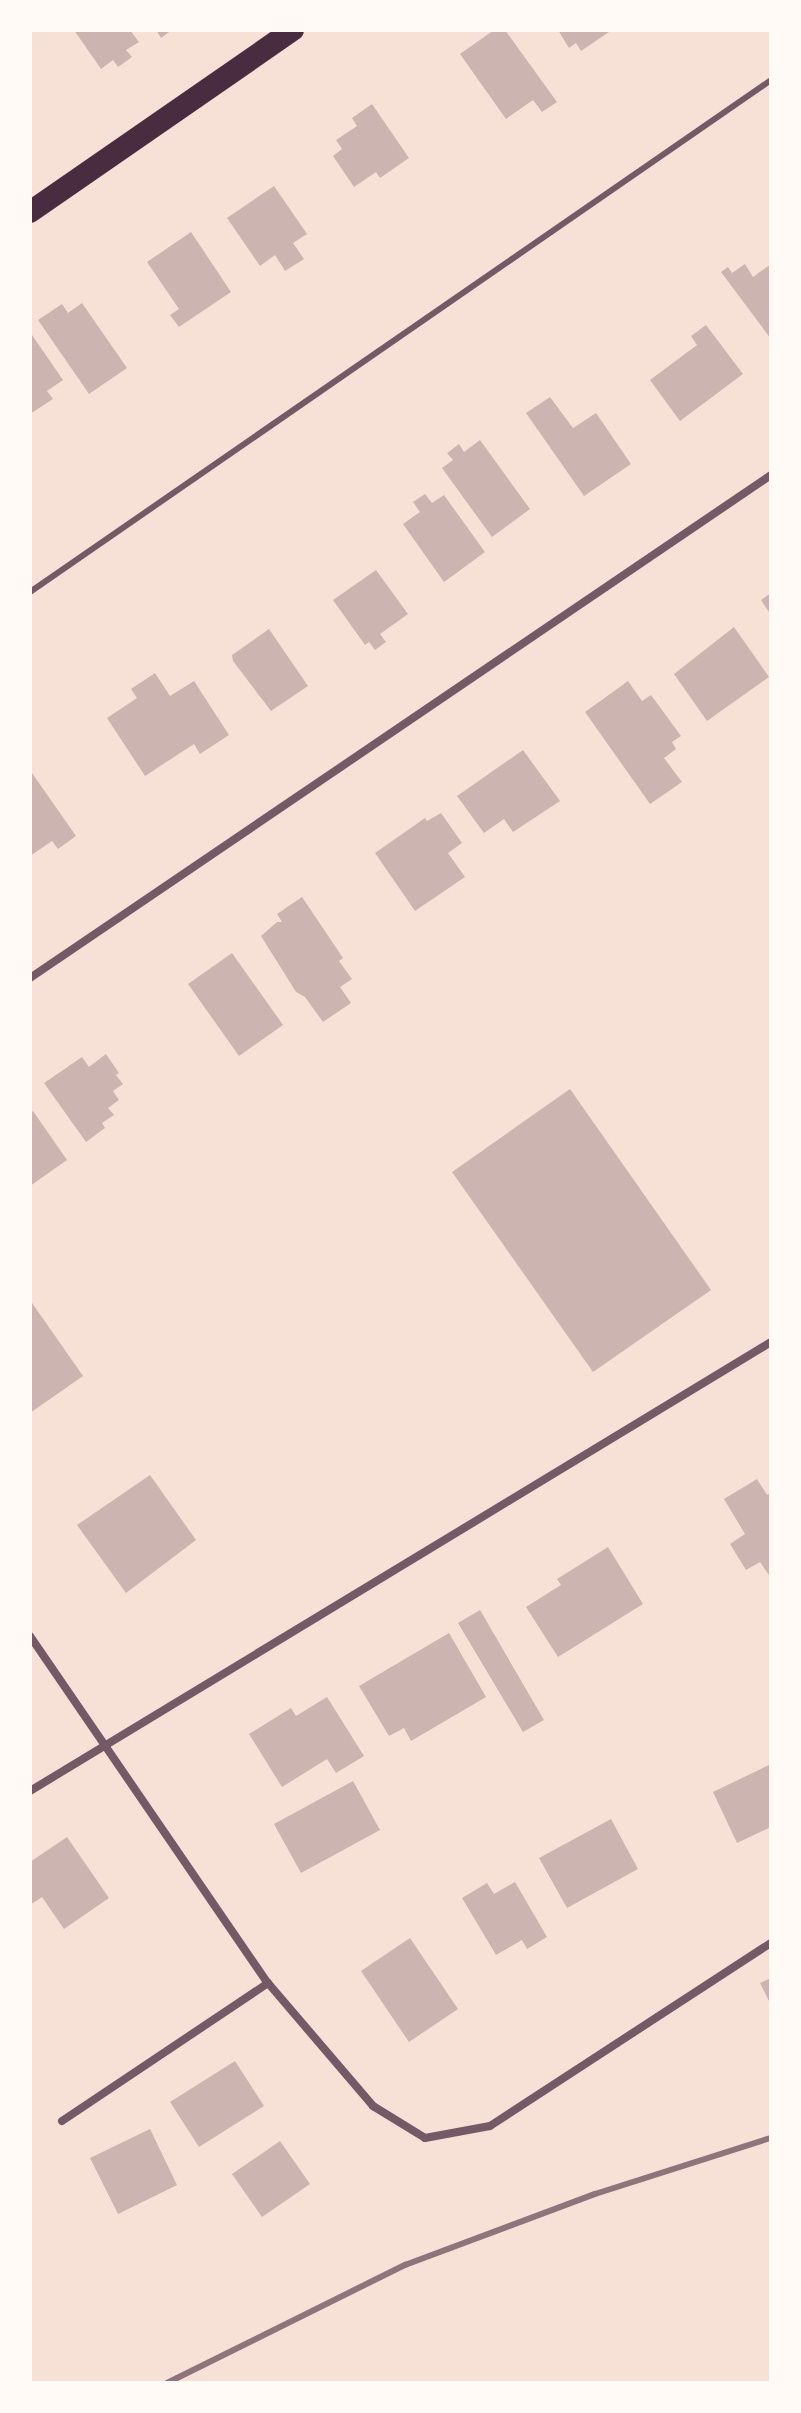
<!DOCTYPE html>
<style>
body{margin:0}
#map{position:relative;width:801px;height:2413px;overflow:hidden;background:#f7e1d7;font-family:Figtree,sans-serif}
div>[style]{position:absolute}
.building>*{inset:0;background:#ccb4b1}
.service>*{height:6px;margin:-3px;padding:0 3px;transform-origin:3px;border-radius:3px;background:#755966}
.minor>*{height:8px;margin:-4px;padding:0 4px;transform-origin:4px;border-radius:4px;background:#755966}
.trunk>*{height:22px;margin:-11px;padding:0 11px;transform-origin:11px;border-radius:11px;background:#4a2c40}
.rail>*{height:6px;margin:-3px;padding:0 3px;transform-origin:3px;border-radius:3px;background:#8f747c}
span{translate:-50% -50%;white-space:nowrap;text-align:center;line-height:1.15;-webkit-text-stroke:6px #fffaf5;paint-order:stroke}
.frame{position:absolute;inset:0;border:32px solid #fffaf5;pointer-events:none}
</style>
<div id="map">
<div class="building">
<i style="clip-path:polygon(74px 30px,130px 30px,139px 42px,126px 50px,132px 57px,118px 67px,113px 60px,101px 69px)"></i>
<i style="clip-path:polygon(156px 30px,172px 30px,161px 38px)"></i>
<i style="clip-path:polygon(494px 30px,505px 30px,557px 102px,542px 112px,533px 100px,506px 119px,460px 54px)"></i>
<i style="clip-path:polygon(558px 30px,612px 30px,581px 51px,576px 43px,569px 48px)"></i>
<i style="clip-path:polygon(372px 104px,409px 158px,380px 178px,376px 172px,354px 187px,333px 156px,342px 149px,336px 140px,357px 126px,352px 118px)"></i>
<i style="clip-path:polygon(274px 186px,307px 234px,293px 243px,304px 259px,285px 271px,275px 255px,260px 266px,227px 218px)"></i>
<i style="clip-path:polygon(191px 232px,231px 292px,179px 327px,170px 315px,179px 309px,147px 262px)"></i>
<i style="clip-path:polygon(745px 264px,753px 277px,771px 264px,771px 339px,721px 272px,728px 267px,732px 273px)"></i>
<i style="clip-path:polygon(82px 303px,127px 368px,89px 394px,38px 320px,62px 304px,68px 313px)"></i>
<i style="clip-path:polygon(706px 325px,743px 374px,680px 421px,650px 380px,697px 345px,691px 336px)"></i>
<i style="clip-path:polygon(30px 332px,63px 380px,47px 391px,53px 399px,30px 414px)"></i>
<i style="clip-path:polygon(550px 397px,573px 428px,596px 413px,631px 464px,584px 496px,526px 413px)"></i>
<i style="clip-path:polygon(480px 440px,530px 509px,492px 537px,442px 468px,453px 460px,447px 453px,459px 444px,464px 452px)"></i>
<i style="clip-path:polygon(425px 494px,432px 503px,444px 495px,485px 552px,444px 582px,403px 524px,420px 512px,413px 502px)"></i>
<i style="clip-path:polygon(376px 570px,408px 614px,380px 634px,386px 642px,375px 650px,369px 642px,365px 645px,333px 600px)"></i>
<i style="clip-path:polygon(771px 593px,771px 615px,761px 600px)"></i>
<i style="clip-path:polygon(734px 627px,769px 677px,707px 721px,674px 674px)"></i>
<i style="clip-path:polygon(269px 629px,308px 686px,271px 711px,233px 661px,232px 655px)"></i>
<i style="clip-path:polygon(155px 673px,170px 696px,194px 681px,229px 735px,200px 754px,194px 744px,145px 776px,107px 718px,137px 698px,131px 689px)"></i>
<i style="clip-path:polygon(628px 681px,642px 701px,651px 695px,681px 736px,672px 742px,676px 749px,664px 758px,682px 782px,650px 804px,585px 712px)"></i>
<i style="clip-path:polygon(523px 750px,560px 801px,513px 832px,504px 819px,484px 833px,457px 796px)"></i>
<i style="clip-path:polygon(32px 773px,76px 836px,58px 849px,52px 841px,30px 856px)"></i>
<i style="clip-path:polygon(441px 813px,462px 843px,448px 853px,465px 877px,415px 911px,375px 853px,425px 818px,427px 821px)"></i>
<i style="clip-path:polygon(302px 897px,343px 958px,339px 961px,352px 979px,340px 987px,351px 1003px,323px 1022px,305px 997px,296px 992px,261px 936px,277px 922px,282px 922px,277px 914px)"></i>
<i style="clip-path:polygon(232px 953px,283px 1025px,239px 1056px,188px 984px)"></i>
<i style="clip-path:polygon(106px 1054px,119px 1073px,116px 1075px,123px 1084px,113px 1091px,119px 1100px,108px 1108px,114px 1115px,102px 1123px,105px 1128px,86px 1142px,44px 1083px,82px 1057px,89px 1067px)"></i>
<i style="clip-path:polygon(570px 1089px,711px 1290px,593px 1372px,452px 1172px)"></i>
<i style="clip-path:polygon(33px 1111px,67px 1160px,30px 1186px,30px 1113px)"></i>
<i style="clip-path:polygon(30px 1300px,83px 1376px,30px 1413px)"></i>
<i style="clip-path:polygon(150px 1475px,196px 1540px,126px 1593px,77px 1525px)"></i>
<i style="clip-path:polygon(757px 1479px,767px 1495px,771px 1493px,771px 1578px,760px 1562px,746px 1570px,730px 1544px,745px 1534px,724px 1499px)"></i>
<i style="clip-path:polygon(608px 1547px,643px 1604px,558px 1657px,526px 1607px,561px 1585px,557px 1579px)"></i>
<i style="clip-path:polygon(480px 1610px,544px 1720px,523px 1732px,458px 1623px)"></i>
<i style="clip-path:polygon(449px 1633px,486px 1697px,411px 1741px,404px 1728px,389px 1736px,359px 1686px)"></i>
<i style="clip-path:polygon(327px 1697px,364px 1756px,336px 1773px,327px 1759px,282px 1787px,249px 1734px,291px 1708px,296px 1716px)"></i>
<i style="clip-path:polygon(771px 1764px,771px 1827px,737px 1843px,713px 1792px)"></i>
<i style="clip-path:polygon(353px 1781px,380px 1830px,301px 1873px,274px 1824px)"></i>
<i style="clip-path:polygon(611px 1819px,638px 1869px,567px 1908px,539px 1858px)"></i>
<i style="clip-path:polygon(67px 1837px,109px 1898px,64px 1929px,42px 1897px,30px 1905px,30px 1862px)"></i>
<i style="clip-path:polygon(515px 1882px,547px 1937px,527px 1949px,522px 1940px,496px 1955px,462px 1898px,487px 1883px,494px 1894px)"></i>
<i style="clip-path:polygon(410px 1938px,458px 2009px,409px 2042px,361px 1971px)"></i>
<i style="clip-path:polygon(771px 1978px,771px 2005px,760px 1983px)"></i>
<i style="clip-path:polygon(235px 2061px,264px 2106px,199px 2147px,170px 2102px)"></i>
<i style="clip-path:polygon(150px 2129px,177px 2185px,118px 2214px,90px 2158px)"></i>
<i style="clip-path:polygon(280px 2141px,310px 2184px,262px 2217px,232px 2174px)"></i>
</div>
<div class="service">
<i style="left:30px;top:592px;width:901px;rotate:-34.64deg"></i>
</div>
<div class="minor">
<i style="left:30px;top:978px;width:896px;rotate:-34.17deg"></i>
<i style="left:30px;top:1636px;width:421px;rotate:55.6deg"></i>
<i style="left:268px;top:1983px;width:162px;rotate:49.5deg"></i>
<i style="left:373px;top:2106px;width:61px;rotate:31.6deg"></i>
<i style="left:425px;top:2138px;width:66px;rotate:-10.5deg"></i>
<i style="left:490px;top:2126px;width:335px;rotate:-33.1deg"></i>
<i style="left:30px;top:1791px;width:866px;rotate:-31.21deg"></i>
<i style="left:62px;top:2121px;width:248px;rotate:-33.8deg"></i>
</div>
<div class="trunk">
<i style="left:30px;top:212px;width:320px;rotate:-34.7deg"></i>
</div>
<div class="rail">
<i style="left:167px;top:2383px;width:266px;rotate:-26.4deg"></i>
<i style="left:405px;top:2265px;width:203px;rotate:-20.5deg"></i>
<i style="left:595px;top:2194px;width:185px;rotate:-17.7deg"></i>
</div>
<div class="frame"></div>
</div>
